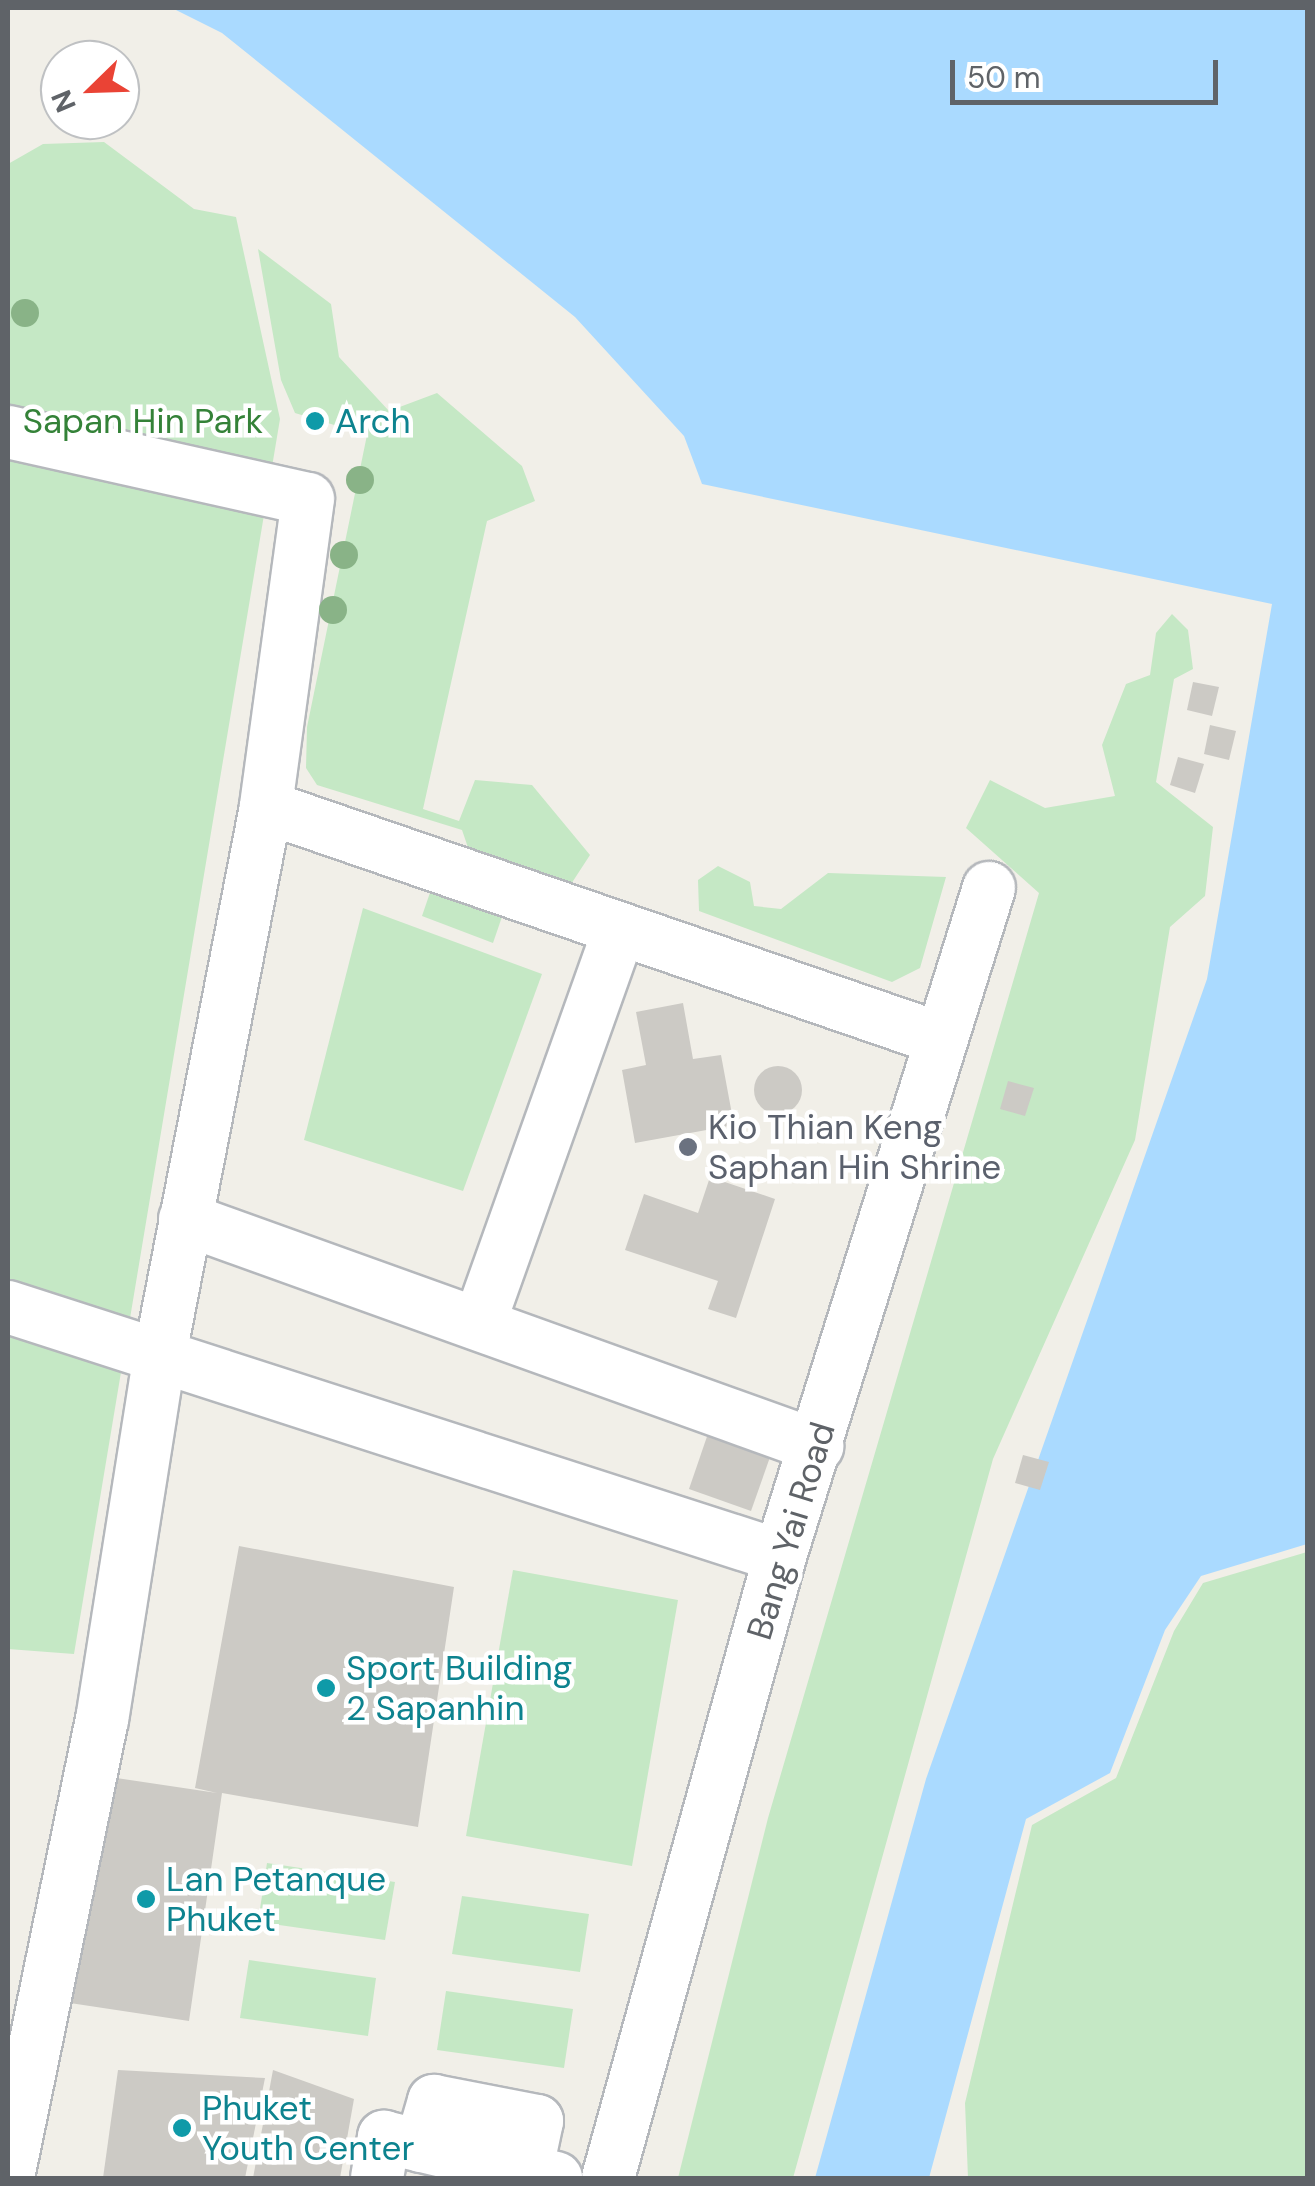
<!DOCTYPE html>
<style>
body{margin:0}
#map{position:relative;width:1315px;height:2186px;overflow:hidden;background:#f1efe8;font-family:"DM Sans",sans-serif}
div>[style]{position:absolute}
.green>*{inset:0;background:#c5e8c5}
.water>*{inset:0;background:#aadaff}
.building>*{inset:0;background:#cccac5}
.round{border-radius:50%}
.roads{filter:drop-shadow(2px 0 #b5b8bc) drop-shadow(-2px 0 #b5b8bc) drop-shadow(0 2px #b5b8bc) drop-shadow(0 -2px #b5b8bc)}
.minor>*{height:52px;margin:-26px;padding:0 26px;transform-origin:26px;border-radius:26px;background:#fff}
.trees>*{width:28px;height:28px;margin:-14px;border-radius:50%;background:#89b387}
.dots>*{width:28px;height:28px;translate:-50% -50%;box-sizing:border-box;border:5px solid #fff;border-radius:50%}
span{translate:-50% -50%;white-space:nowrap;text-align:center;line-height:1.15;-webkit-text-stroke:9px #fff;paint-order:stroke}
.park-label{font-size:35px;color:#348238}
.culture-label{font-size:35px;color:#0d838f}
.left{translate:0 -50%;text-align:left}
.worship-label{font-size:35px;color:#5b616d}
.street-label{font-size:35px;color:#5f6368}
.frame{position:absolute;inset:0;border:10px solid #5f6368;pointer-events:none}
.north{position:absolute;left:40px;top:40px;width:100px;height:100px;box-sizing:border-box;background:#fff;border:2px solid #bfc1c3;border-radius:50%;rotate:247deg;font-size:28px;font-weight:700;line-height:40px;text-align:center;color:#5f6368}
.north::after{content:'';display:block;margin:auto;width:35px;height:45px;background:#ea4335;clip-path:polygon(50% 0,100% 100%,50% 72%,0 100%)}
.scale{position:absolute;left:950px;top:60px;width:268px;height:45px;box-sizing:border-box;border:5px solid #5f6368;border-top:0;padding-left:12px;font-size:30px;line-height:35px;white-space:nowrap;color:#5f6368;-webkit-text-stroke:8px #fff;paint-order:stroke}
</style>
<div id="map">
<div class="green">
<i style="clip-path:polygon(104px 142px,194px 209px,236px 217px,280px 419px,74px 1654px,8px 1649px,8px 164px,43px 144px)"></i>
<i style="clip-path:polygon(258px 249px,331px 304px,339px 357px,389px 411px,437px 393px,522px 466px,535px 501px,487px 521px,423px 809px,459px 821px,475px 780px,532px 785px,590px 855px,560px 901px,475px 868px,462px 830px,317px 785px,306px 768px,307px 727px,367px 435px,295px 413px,281px 380px)"></i>
<i style="clip-path:polygon(1172px 614px,1188px 630px,1193px 669px,1174px 679px,1156px 782px,1213px 827px,1205px 896px,1170px 927px,1135px 1140px,993px 1459px,793px 2178px,678px 2178px,768px 1818px,1039px 893px,966px 828px,990px 780px,1045px 808px,1115px 796px,1102px 745px,1126px 684px,1150px 675px,1156px 633px)"></i>
<i style="clip-path:polygon(718px 866px,750px 882px,754px 906px,781px 909px,828px 873px,946px 877px,920px 968px,892px 982px,699px 911px,698px 880px)"></i>
<i style="clip-path:polygon(434px 881px,506px 905px,493px 943px,422px 916px)"></i>
<i style="clip-path:polygon(363px 908px,542px 974px,463px 1191px,304px 1140px)"></i>
<i style="clip-path:polygon(1307px 1552px,1307px 2178px,968px 2178px,965px 2103px,1032px 1825px,1116px 1778px,1174px 1631px,1203px 1583px)"></i>
<i style="clip-path:polygon(513px 1570px,678px 1600px,632px 1866px,466px 1836px)"></i>
<i style="clip-path:polygon(267px 1863px,395px 1882px,385px 1940px,258px 1922px)"></i>
<i style="clip-path:polygon(462px 1896px,589px 1914px,580px 1972px,452px 1954px)"></i>
<i style="clip-path:polygon(249px 1960px,376px 1978px,368px 2036px,240px 2018px)"></i>
<i style="clip-path:polygon(446px 1991px,573px 2009px,564px 2068px,437px 2050px)"></i>
</div>
<div class="water">
<i style="clip-path:polygon(172px 8px,1307px 8px,1307px 1544px,1201px 1576px,1165px 1630px,1110px 1773px,1026px 1819px,929px 2178px,815px 2178px,926px 1779px,1207px 979px,1272px 604px,702px 484px,684px 436px,575px 317px,222px 33px)"></i>
</div>
<div class="building">
<i style="clip-path:polygon(1193px 682px,1219px 687px,1212px 716px,1187px 710px)"></i>
<i style="clip-path:polygon(1210px 725px,1236px 731px,1229px 760px,1204px 754px)"></i>
<i style="clip-path:polygon(1178px 757px,1204px 764px,1195px 793px,1170px 785px)"></i>
<i style="clip-path:polygon(683px 1003px,693px 1059px,721px 1055px,734px 1125px,635px 1143px,622px 1070px,646px 1065px,636px 1012px)"></i>
<i class="round" style="left:754px;top:1066px;width:48px;height:48px"></i>
<i style="clip-path:polygon(1008px 1081px,1034px 1088px,1025px 1116px,1000px 1109px)"></i>
<i style="clip-path:polygon(710px 1177px,775px 1199px,736px 1318px,708px 1309px,718px 1281px,625px 1250px,644px 1194px,698px 1213px)"></i>
<i style="clip-path:polygon(713px 1419px,775px 1443px,751px 1511px,689px 1489px)"></i>
<i style="clip-path:polygon(1023px 1455px,1049px 1462px,1040px 1490px,1015px 1483px)"></i>
<i style="clip-path:polygon(239px 1546px,454px 1587px,418px 1827px,222px 1793px,189px 2021px,70px 2003px,103px 1776px,217px 1793px,195px 1788px)"></i>
<i style="clip-path:polygon(118px 2070px,265px 2078px,245px 2178px,103px 2178px)"></i>
<i style="clip-path:polygon(273px 2070px,354px 2099px,340px 2178px,253px 2178px)"></i>
</div>
<div class="roads">
<div class="minor">
<i style="left:8px;top:432px;width:307px;rotate:12.6deg"></i>
<i style="left:308px;top:499px;width:311px;rotate:97.8deg"></i>
<i style="left:266px;top:807px;width:557px;rotate:100.97deg"></i>
<i style="left:160px;top:1354px;width:370px;rotate:99deg"></i>
<i style="left:102px;top:1719px;width:469px;rotate:101.6deg"></i>
<i style="left:266px;top:807px;width:714px;rotate:18.97deg"></i>
<i style="left:185px;top:1219px;width:672px;rotate:19.76deg"></i>
<i style="left:8px;top:1307px;width:811px;rotate:17.88deg"></i>
<i style="left:479px;top:1324px;width:418px;rotate:-70.4deg"></i>
<i style="left:421px;top:2146px;width:47px;rotate:-73.9deg"></i>
<i style="left:434px;top:2101px;width:105px;rotate:11deg"></i>
<i style="left:537px;top:2121px;width:58px;rotate:101.9deg"></i>
<i style="left:377px;top:2178px;width:42px;rotate:-80.3deg"></i>
<i style="left:384px;top:2137px;width:177px;rotate:13.4deg"></i>
<i style="left:608px;top:2178px;width:645px;rotate:-74.54deg"></i>
<i style="left:780px;top:1556px;width:700px;rotate:-72.63deg"></i>
</div>
</div>
<div class="trees">
<i style="left:25px;top:313px"></i>
<i style="left:360px;top:480px"></i>
<i style="left:344px;top:555px"></i>
<i style="left:333px;top:610px"></i>
</div>
<div class="dots">
<i style="left:315px;top:421px;background:#0f9aa8"></i>
<i style="left:688px;top:1147px;background:#6b7280"></i>
<i style="left:326px;top:1688px;background:#0f9aa8"></i>
<i style="left:146px;top:1899px;background:#0f9aa8"></i>
<i style="left:182px;top:2128px;background:#0f9aa8"></i>
</div>
<div class="park-label">
<span style="left:143px;top:421px">Sapan Hin Park</span>
</div>
<div class="culture-label">
<span class="left" style="left:335px;top:421px">Arch</span>
<span class="left" style="left:346px;top:1688px">Sport Building<br>2 Sapanhin</span>
<span class="left" style="left:166px;top:1899px">Lan Petanque<br>Phuket</span>
<span class="left" style="left:202px;top:2128px">Phuket<br>Youth Center</span>
</div>
<div class="worship-label">
<span class="left" style="left:708px;top:1147px">Kio Thian Keng<br>Saphan Hin Shrine</span>
</div>
<div class="street-label">
<span style="left:791px;top:1531px;rotate:-73deg">Bang Yai Road</span>
</div>
<div class="frame"></div>
<div class="north">N</div>
<div class="scale">50 m</div>
</div>
